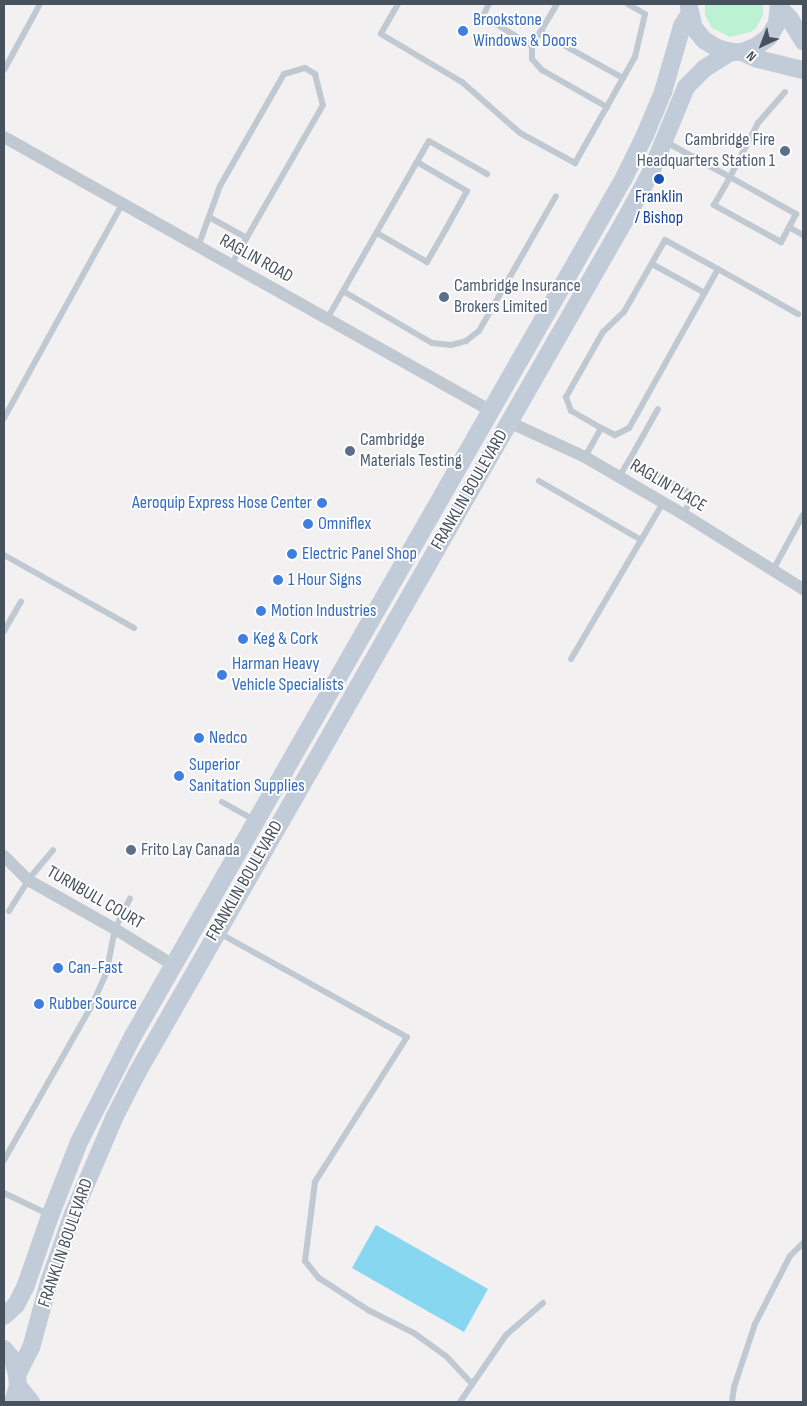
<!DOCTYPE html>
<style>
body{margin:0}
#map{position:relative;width:807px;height:1406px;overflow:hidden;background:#f2f0f0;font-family:"Sofia Sans Condensed",sans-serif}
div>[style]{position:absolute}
.green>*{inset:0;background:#bdf1d3}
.water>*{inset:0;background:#88d7f0}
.lane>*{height:6px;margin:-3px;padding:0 3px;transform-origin:3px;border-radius:3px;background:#c0c9d2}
.street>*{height:12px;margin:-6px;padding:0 6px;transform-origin:6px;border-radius:6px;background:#c0c9d2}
.secondary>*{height:18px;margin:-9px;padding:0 9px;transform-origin:9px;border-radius:9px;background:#c2ccd9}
.dots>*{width:14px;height:14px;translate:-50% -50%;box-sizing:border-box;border:2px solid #fff;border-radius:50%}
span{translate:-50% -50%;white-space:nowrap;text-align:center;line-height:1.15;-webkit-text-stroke:4px #fff;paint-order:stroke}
.shop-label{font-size:18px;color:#366cbe}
.left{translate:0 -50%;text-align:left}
.right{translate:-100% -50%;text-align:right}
.service-label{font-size:18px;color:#4e5e75}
.transit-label{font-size:18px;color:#164399}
.street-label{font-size:18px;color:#47525e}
.frame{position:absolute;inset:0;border:5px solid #47525e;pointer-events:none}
.north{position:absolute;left:737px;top:20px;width:50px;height:50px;-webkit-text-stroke:4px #fff;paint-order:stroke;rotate:223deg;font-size:14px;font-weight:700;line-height:20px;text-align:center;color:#47525e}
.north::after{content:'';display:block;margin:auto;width:18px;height:22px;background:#47525e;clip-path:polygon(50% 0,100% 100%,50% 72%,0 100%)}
</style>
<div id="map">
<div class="green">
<i style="clip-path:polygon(705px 4px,763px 4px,763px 15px,756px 28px,751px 32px,730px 37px,712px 28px,705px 15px)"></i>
</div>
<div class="water">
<i style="clip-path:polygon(376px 1225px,488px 1289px,464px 1332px,352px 1268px)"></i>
</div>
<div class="lane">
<i style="left:398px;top:4px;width:34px;rotate:120deg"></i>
<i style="left:381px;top:34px;width:94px;rotate:30.7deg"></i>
<i style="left:462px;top:82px;width:77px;rotate:41.3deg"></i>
<i style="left:520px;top:133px;width:63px;rotate:28.6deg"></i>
<i style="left:575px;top:163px;width:122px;rotate:-60.5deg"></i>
<i style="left:635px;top:57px;width:44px;rotate:-76.9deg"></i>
<i style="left:645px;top:14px;width:20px;rotate:-150deg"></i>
<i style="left:489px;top:4px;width:13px;rotate:117deg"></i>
<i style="left:483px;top:16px;width:57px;rotate:31.5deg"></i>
<i style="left:557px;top:4px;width:49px;rotate:120.8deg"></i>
<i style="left:532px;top:46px;width:13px;rotate:90deg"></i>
<i style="left:532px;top:59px;width:15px;rotate:48deg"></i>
<i style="left:542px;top:70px;width:75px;rotate:29.6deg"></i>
<i style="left:540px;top:32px;width:95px;rotate:29deg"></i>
<i style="left:4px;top:70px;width:75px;rotate:-61.4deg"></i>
<i style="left:666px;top:142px;width:73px;rotate:28.7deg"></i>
<i style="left:730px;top:177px;width:61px;rotate:-62.6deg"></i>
<i style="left:758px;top:123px;width:41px;rotate:-48.9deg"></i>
<i style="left:730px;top:177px;width:76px;rotate:29.3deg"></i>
<i style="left:796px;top:214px;width:32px;rotate:118deg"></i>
<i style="left:781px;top:242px;width:77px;rotate:-151.1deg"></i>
<i style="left:714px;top:205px;width:32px;rotate:-60deg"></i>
<i style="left:209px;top:217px;width:43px;rotate:28.9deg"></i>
<i style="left:789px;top:227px;width:16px;rotate:30deg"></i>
<i style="left:377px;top:233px;width:58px;rotate:30.1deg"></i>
<i style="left:427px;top:262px;width:38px;rotate:-60deg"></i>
<i style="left:446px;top:229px;width:43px;rotate:-61.1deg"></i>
<i style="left:467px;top:191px;width:58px;rotate:-149.9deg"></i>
<i style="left:198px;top:247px;width:65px;rotate:-70.2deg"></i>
<i style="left:220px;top:186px;width:129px;rotate:-60.3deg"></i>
<i style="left:284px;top:74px;width:22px;rotate:-16deg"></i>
<i style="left:305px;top:68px;width:12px;rotate:31deg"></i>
<i style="left:315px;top:74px;width:32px;rotate:76deg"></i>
<i style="left:323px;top:105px;width:185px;rotate:119.9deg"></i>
<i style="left:652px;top:264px;width:60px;rotate:28.7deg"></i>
<i style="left:718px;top:269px;width:92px;rotate:29.4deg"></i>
<i style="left:343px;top:291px;width:103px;rotate:30.3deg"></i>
<i style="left:432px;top:343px;width:19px;rotate:6deg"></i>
<i style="left:451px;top:345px;width:16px;rotate:-15deg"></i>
<i style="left:466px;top:341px;width:16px;rotate:-38deg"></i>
<i style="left:479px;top:331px;width:155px;rotate:-60.3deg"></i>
<i style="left:327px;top:319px;width:205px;rotate:-60.2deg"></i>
<i style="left:429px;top:141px;width:67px;rotate:29.6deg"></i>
<i style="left:4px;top:418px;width:244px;rotate:-61.1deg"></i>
<i style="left:585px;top:457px;width:33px;rotate:-61deg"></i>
<i style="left:601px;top:428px;width:34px;rotate:-150deg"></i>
<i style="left:571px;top:411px;width:15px;rotate:-110deg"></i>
<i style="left:566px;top:397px;width:75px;rotate:-60.4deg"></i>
<i style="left:603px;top:332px;width:29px;rotate:-44deg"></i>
<i style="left:624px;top:312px;width:83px;rotate:-60.3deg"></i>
<i style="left:665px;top:240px;width:60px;rotate:28.7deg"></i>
<i style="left:718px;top:269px;width:182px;rotate:119.2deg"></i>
<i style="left:629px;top:428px;width:16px;rotate:153deg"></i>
<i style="left:615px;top:435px;width:16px;rotate:-153deg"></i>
<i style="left:630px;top:459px;width:57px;rotate:-60.8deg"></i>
<i style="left:619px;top:477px;width:21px;rotate:-59deg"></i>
<i style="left:630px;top:459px;width:73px;rotate:29.4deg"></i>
<i style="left:694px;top:495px;width:22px;rotate:120deg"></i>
<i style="left:539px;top:481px;width:118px;rotate:30deg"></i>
<i style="left:4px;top:555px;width:149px;rotate:29.3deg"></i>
<i style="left:773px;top:570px;width:63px;rotate:-61.4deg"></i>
<i style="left:4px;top:631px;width:34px;rotate:-60deg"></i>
<i style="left:571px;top:659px;width:181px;rotate:-59.5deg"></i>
<i style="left:222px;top:802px;width:38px;rotate:29deg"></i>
<i style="left:9px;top:911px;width:36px;rotate:-58deg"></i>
<i style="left:28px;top:880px;width:39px;rotate:-50deg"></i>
<i style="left:219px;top:933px;width:215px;rotate:29deg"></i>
<i style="left:407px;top:1037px;width:172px;rotate:122.4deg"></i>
<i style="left:315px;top:1182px;width:80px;rotate:97.2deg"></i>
<i style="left:305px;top:1261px;width:22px;rotate:51deg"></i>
<i style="left:319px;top:1278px;width:59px;rotate:33.1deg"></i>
<i style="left:368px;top:1310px;width:51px;rotate:26.6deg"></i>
<i style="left:414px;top:1333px;width:39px;rotate:36deg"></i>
<i style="left:446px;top:1356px;width:38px;rotate:47deg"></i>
<i style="left:4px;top:1160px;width:178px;rotate:-60.4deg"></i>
<i style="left:92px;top:1005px;width:34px;rotate:-66deg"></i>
<i style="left:106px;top:974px;width:46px;rotate:-78.7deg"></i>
<i style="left:115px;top:929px;width:34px;rotate:-64deg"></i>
<i style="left:4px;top:1193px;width:51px;rotate:25.6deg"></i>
<i style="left:460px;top:1402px;width:81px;rotate:-55.5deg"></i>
<i style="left:506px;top:1335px;width:49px;rotate:-40.9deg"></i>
<i style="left:732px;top:1402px;width:15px;rotate:-82deg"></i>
<i style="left:734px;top:1387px;width:66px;rotate:-71.6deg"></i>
<i style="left:755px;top:1324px;width:76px;rotate:-62.8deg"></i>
<i style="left:790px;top:1256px;width:18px;rotate:-45deg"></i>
</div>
<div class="street">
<i style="left:4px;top:137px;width:559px;rotate:29.36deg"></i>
<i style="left:509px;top:422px;width:84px;rotate:24.7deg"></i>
<i style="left:585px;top:457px;width:113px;rotate:30.2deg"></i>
<i style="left:683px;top:514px;width:142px;rotate:32deg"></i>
<i style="left:4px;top:856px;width:34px;rotate:45deg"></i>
<i style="left:28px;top:880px;width:100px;rotate:29.4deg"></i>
<i style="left:115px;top:929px;width:68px;rotate:31.8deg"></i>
</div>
<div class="secondary">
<i style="left:689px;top:7px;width:22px;rotate:77deg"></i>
<i style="left:694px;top:28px;width:16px;rotate:50deg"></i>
<i style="left:704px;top:40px;width:15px;rotate:32deg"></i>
<i style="left:717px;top:48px;width:15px;rotate:16deg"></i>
<i style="left:731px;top:52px;width:11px"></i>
<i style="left:742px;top:52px;width:16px;rotate:-22deg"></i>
<i style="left:757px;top:46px;width:15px;rotate:-37deg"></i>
<i style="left:769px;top:37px;width:16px;rotate:-60deg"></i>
<i style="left:777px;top:23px;width:19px;rotate:-84deg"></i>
<i style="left:780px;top:8px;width:15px;rotate:48deg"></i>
<i style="left:790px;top:19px;width:26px;rotate:59deg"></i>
<i style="left:742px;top:52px;width:17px;rotate:24deg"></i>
<i style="left:758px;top:59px;width:46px;rotate:13.7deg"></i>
<i style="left:4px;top:1316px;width:16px;rotate:-43deg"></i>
<i style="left:16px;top:1305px;width:22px;rotate:-63deg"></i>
<i style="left:26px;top:1285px;width:73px;rotate:-70.8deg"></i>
<i style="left:50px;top:1216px;width:79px;rotate:-68.6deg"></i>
<i style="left:79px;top:1142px;width:119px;rotate:-63deg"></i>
<i style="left:133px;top:1036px;width:989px;rotate:-60.22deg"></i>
<i style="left:624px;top:178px;width:48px;rotate:-64deg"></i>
<i style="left:645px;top:135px;width:47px;rotate:-67.3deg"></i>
<i style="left:663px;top:92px;width:69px;rotate:-73.9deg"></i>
<i style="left:682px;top:26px;width:15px;rotate:-58deg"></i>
<i style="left:4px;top:1349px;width:14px;rotate:51deg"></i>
<i style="left:13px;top:1360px;width:16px;rotate:75deg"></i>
<i style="left:17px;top:1375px;width:11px;rotate:85deg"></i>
<i style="left:18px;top:1386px;width:17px;rotate:107deg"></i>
<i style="left:17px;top:1375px;width:30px;rotate:-63deg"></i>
<i style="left:31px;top:1348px;width:68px;rotate:-74.7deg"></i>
<i style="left:49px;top:1282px;width:72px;rotate:-70.6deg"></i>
<i style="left:73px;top:1214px;width:107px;rotate:-66.8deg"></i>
<i style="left:115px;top:1116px;width:48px;rotate:-62.9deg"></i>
<i style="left:137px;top:1073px;width:983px;rotate:-60.23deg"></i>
<i style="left:625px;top:220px;width:55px;rotate:-61.6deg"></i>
<i style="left:651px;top:172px;width:92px;rotate:-67.6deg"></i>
<i style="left:686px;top:87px;width:27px;rotate:-45deg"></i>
<i style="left:705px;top:68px;width:31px;rotate:-32deg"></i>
<i style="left:18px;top:1386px;width:21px;rotate:51deg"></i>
</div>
<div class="dots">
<i style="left:463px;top:31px;background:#3f7fe0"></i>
<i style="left:785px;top:151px;background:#5c6f8a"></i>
<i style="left:659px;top:179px;background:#1a4fb4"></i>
<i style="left:444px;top:297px;background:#5c6f8a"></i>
<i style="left:350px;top:451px;background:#5c6f8a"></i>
<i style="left:322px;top:503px;background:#3f7fe0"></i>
<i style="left:308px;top:524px;background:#3f7fe0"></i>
<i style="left:292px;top:554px;background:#3f7fe0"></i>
<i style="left:278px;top:580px;background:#3f7fe0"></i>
<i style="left:261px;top:611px;background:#3f7fe0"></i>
<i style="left:243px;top:639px;background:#3f7fe0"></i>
<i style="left:222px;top:675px;background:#3f7fe0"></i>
<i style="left:199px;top:738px;background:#3f7fe0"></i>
<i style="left:179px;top:776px;background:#3f7fe0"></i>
<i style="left:131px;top:850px;background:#5c6f8a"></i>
<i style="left:58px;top:968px;background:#3f7fe0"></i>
<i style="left:39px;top:1004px;background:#3f7fe0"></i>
</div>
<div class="shop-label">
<span class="left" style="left:473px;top:31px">Brookstone<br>Windows &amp; Doors</span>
<span class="right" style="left:312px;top:503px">Aeroquip Express Hose Center</span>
<span class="left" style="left:318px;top:524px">Omniflex</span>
<span class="left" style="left:302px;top:554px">Electric Panel Shop</span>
<span class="left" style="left:288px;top:580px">1 Hour Signs</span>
<span class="left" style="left:271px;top:611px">Motion Industries</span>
<span class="left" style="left:253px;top:639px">Keg &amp; Cork</span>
<span class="left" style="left:232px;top:675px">Harman Heavy<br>Vehicle Specialists</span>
<span class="left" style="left:209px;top:738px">Nedco</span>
<span class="left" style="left:189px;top:776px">Superior<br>Sanitation Supplies</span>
<span class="left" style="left:68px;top:968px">Can-Fast</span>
<span class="left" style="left:49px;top:1004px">Rubber Source</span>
</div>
<div class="service-label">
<span class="right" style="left:775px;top:151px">Cambridge Fire<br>Headquarters Station 1</span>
<span class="left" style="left:454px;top:297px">Cambridge Insurance<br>Brokers Limited</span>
<span class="left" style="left:360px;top:451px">Cambridge<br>Materials Testing</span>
<span class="left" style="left:141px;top:850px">Frito Lay Canada</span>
</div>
<div class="transit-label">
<span style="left:659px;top:208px">Franklin<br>/ Bishop</span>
</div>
<div class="street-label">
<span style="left:256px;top:259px;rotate:29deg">RAGLIN ROAD</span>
<span style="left:668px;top:486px;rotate:31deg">RAGLIN PLACE</span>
<span style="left:470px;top:490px;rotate:-60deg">FRANKLIN BOULEVARD</span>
<span style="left:245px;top:881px;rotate:-60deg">FRANKLIN BOULEVARD</span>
<span style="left:95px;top:898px;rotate:30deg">TURNBULL COURT</span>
<span style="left:66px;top:1243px;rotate:-71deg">FRANKLIN BOULEVARD</span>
</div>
<div class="frame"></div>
<div class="north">N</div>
</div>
